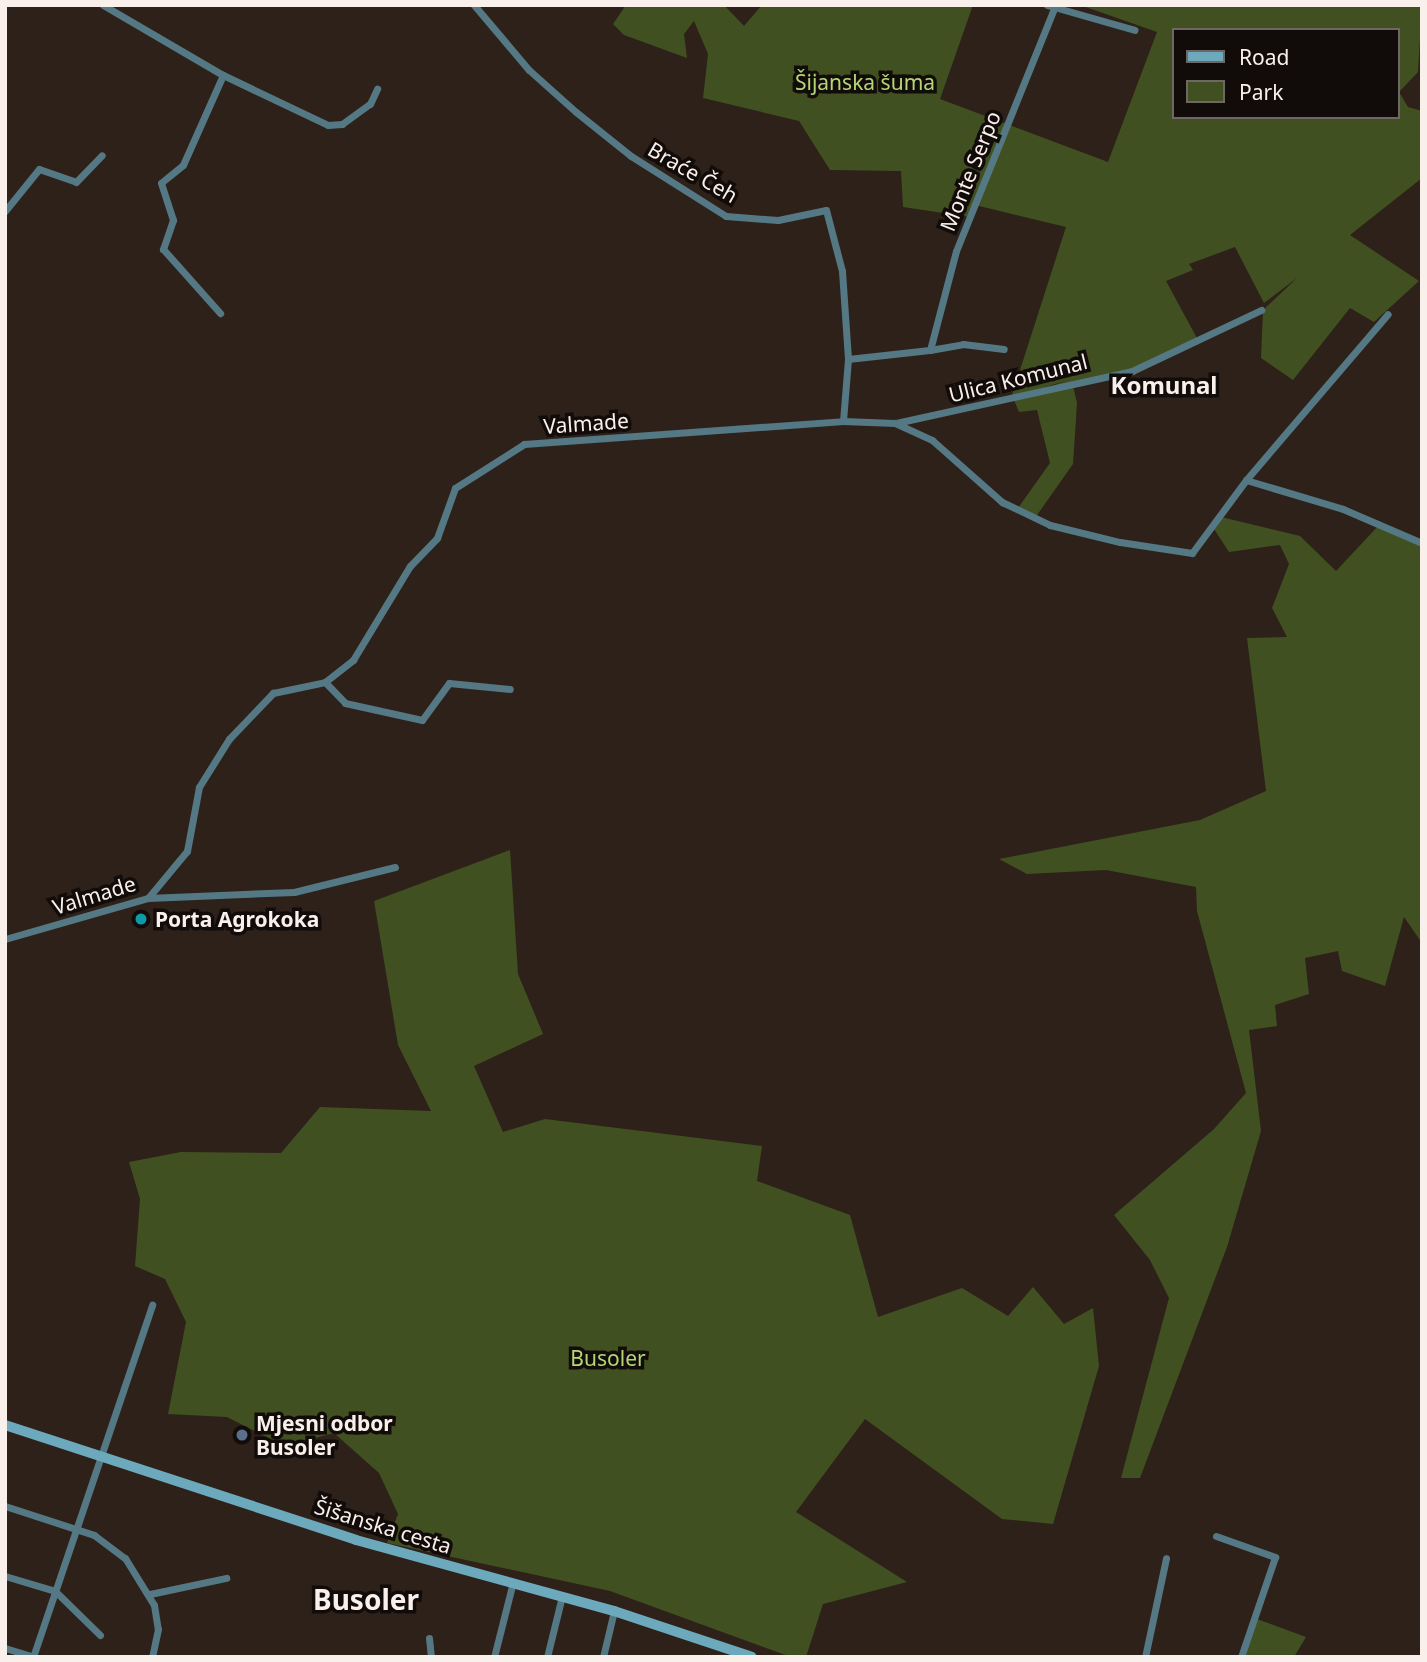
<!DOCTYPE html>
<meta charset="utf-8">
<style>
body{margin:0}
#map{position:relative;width:1427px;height:1662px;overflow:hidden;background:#2d211a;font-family:"Noto Sans",sans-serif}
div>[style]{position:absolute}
.green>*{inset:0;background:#415021}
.minor>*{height:7px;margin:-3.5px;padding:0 3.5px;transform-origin:3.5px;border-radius:3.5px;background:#547884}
.secondary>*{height:10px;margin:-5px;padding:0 5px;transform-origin:5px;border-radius:5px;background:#6da9bc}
.dots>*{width:19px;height:19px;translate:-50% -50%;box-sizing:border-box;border:4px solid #110c09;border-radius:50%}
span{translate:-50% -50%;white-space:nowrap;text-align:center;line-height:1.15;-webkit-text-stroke:7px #110c09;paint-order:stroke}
.park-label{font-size:21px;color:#b5d675}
.street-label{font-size:21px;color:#f9f0ec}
.poi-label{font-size:21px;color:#f9f0ec;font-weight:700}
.left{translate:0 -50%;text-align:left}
.quarter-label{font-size:24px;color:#f9f0ec;font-weight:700}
.district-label{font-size:28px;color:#f9f0ec;font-weight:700}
.frame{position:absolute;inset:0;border:7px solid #f9f0ec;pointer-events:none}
.legend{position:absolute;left:1172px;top:28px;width:228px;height:91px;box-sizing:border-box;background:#110c09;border:2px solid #6e6764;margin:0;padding:9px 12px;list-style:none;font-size:21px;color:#f9f0ec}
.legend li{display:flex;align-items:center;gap:14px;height:35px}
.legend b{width:35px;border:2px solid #6e6764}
</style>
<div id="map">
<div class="green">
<i style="clip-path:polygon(evenodd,626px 5px,724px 5px,744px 26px,762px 5px,973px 5px,940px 99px,1108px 162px,1157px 32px,1080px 5px,1422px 5px,1418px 72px,1399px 92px,1408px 107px,1422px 111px,1422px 178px,1350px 235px,1419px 281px,1374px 322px,1350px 308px,1293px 380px,1261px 358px,1263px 310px,1297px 278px,1264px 303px,1235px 247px,1189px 264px,1193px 270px,1166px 281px,1198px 340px,1132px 371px,1072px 382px,1077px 403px,1073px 464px,1035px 518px,1018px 508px,1050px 463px,1037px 410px,1019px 412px,1014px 400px,1071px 379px,1011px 398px,1066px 227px,975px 205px,970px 217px,903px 207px,901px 171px,830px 170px,799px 121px,703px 98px,708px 54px,694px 21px,684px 34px,687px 58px,624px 35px,613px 24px,626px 5px,1173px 30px,1397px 30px,1397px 117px,1173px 117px,1173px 30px)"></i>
<i style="clip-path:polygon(1217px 516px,1300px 536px,1336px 571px,1380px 524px,1422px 543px,1422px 943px,1404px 917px,1385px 986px,1342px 971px,1338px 951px,1305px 958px,1309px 994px,1275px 1005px,1277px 1026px,1249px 1030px,1261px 1131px,1227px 1247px,1140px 1478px,1121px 1478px,1169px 1298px,1150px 1260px,1114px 1215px,1214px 1129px,1246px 1093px,1197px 911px,1196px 887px,1106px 870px,1027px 874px,999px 859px,1200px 820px,1266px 791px,1247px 638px,1287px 637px,1272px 608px,1289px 564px,1280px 545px,1229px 552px,1214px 529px)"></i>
<i style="clip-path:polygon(510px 850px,518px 974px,543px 1034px,474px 1066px,503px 1132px,545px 1119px,762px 1146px,757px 1181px,850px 1215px,878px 1317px,962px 1288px,1008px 1316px,1033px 1287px,1064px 1324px,1093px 1308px,1099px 1366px,1053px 1524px,1002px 1519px,865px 1419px,796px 1512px,907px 1582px,823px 1604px,806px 1657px,791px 1657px,610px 1591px,387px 1543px,398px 1514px,379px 1473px,334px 1433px,284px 1446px,227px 1417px,168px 1414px,186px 1322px,165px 1279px,135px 1266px,140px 1199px,129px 1162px,181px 1152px,281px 1153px,320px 1107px,431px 1111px,398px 1045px,374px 901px)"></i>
<i style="clip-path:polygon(1254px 1618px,1306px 1637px,1294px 1657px,1241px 1657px)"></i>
</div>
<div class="minor">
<i style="left:103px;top:5px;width:139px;rotate:30.3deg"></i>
<i style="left:223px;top:75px;width:98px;rotate:114deg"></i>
<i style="left:183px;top:165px;width:28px;rotate:141deg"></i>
<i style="left:161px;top:183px;width:39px;rotate:72deg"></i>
<i style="left:173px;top:220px;width:31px;rotate:109deg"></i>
<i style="left:163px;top:249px;width:86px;rotate:48.3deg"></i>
<i style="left:474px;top:5px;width:85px;rotate:49.8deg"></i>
<i style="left:529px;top:70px;width:63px;rotate:41.8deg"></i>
<i style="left:576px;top:112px;width:70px;rotate:38.7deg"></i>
<i style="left:631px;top:156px;width:112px;rotate:32.3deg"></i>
<i style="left:726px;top:216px;width:52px;rotate:4.4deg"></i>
<i style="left:778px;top:220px;width:49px;rotate:-11.8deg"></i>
<i style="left:826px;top:210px;width:63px;rotate:75.3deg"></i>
<i style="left:842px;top:271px;width:88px;rotate:86.1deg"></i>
<i style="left:848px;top:359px;width:62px;rotate:94.6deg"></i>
<i style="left:1047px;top:5px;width:91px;rotate:15.9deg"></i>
<i style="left:223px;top:75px;width:116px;rotate:25.5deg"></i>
<i style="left:328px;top:125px;width:14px;rotate:-4deg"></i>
<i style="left:342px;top:124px;width:34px;rotate:-36deg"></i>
<i style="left:370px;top:104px;width:17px;rotate:-65deg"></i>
<i style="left:5px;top:211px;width:54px;rotate:-51deg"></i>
<i style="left:39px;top:169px;width:39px;rotate:19deg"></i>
<i style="left:76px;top:182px;width:37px;rotate:-46deg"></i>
<i style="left:930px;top:350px;width:34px;rotate:-10deg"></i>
<i style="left:963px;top:344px;width:41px;rotate:7deg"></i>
<i style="left:848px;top:359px;width:82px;rotate:-6.3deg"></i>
<i style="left:930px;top:350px;width:102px;rotate:-75.3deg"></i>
<i style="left:956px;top:251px;width:262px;rotate:-68deg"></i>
<i style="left:896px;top:423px;width:242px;rotate:-12.4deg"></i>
<i style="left:1132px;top:371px;width:143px;rotate:-25.3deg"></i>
<i style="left:1246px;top:480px;width:218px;rotate:-49.5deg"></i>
<i style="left:325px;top:682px;width:29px;rotate:46deg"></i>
<i style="left:345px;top:703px;width:79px;rotate:12.4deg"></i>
<i style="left:422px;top:720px;width:46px;rotate:-53.9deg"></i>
<i style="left:449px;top:683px;width:61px;rotate:5.6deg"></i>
<i style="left:148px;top:898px;width:146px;rotate:-2.4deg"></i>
<i style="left:294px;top:892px;width:104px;rotate:-13.9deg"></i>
<i style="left:5px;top:939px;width:149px;rotate:-16deg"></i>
<i style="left:148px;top:898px;width:61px;rotate:-50.3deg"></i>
<i style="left:187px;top:851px;width:65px;rotate:-79.4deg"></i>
<i style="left:199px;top:787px;width:57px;rotate:-58deg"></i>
<i style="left:229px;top:739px;width:64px;rotate:-46.3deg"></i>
<i style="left:273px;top:693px;width:53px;rotate:-11.9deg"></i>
<i style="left:325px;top:682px;width:36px;rotate:-38deg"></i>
<i style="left:353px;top:660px;width:110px;rotate:-58.8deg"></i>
<i style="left:410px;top:566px;width:39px;rotate:-46deg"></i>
<i style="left:437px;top:538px;width:53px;rotate:-70.2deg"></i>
<i style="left:455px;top:488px;width:82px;rotate:-32.5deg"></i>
<i style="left:524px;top:444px;width:320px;rotate:-4.1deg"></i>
<i style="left:843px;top:421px;width:52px;rotate:2.2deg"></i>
<i style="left:895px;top:423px;width:41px;rotate:24.7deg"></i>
<i style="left:932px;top:440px;width:94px;rotate:41.5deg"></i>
<i style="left:1002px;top:502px;width:53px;rotate:25.6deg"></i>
<i style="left:1050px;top:525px;width:72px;rotate:13.7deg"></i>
<i style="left:1120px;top:542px;width:73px;rotate:8.7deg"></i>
<i style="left:1192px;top:553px;width:91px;rotate:-53.5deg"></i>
<i style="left:1246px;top:480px;width:101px;rotate:16.6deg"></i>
<i style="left:1343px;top:509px;width:86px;rotate:23.3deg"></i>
<i style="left:5px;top:1506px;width:94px;rotate:18deg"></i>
<i style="left:94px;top:1535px;width:39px;rotate:37deg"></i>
<i style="left:125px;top:1558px;width:55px;rotate:58.3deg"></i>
<i style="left:154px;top:1605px;width:24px;rotate:81deg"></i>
<i style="left:158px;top:1629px;width:29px;rotate:102deg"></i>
<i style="left:1216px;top:1536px;width:63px;rotate:19.6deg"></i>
<i style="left:1275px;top:1557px;width:106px;rotate:108.8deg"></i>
<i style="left:5px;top:1576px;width:52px;rotate:16.7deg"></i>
<i style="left:55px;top:1591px;width:63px;rotate:44.4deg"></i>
<i style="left:150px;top:1594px;width:78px;rotate:-11.9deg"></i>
<i style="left:429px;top:1638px;width:19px;rotate:84deg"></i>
<i style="left:5px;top:1648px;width:30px;rotate:17deg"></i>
<i style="left:33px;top:1657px;width:372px;rotate:-71.3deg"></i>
<i style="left:494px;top:1657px;width:73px;rotate:-75.8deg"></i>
<i style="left:547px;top:1657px;width:63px;rotate:-76.2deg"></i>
<i style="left:603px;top:1657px;width:47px;rotate:-76.6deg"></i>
<i style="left:1145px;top:1657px;width:101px;rotate:-78deg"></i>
</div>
<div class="secondary">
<i style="left:5px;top:1425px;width:369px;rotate:18.1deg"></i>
<i style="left:356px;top:1540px;width:268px;rotate:15.4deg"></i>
<i style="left:614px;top:1611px;width:145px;rotate:18.4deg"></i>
</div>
<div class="dots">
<i style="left:141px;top:919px;background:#0f9aa8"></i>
<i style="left:242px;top:1435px;background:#5c6f8a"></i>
</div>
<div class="park-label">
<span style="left:865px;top:82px">Šijanska šuma</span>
<span style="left:608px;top:1358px">Busoler</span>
</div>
<div class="street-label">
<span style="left:970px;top:171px;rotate:-68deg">Monte Serpo</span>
<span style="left:693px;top:172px;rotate:30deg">Braće Čeh</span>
<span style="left:1018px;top:378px;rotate:-14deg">Ulica Komunal</span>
<span style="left:586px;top:423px;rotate:-4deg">Valmade</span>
<span style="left:94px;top:895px;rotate:-17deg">Valmade</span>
<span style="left:383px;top:1526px;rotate:17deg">Šišanska cesta</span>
</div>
<div class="poi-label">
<span class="left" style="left:155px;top:919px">Porta Agrokoka</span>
<span class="left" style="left:256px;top:1435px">Mjesni odbor<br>Busoler</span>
</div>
<div class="quarter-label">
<span style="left:1164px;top:385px">Komunal</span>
</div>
<div class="district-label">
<span style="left:366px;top:1599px">Busoler</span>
</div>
<div class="frame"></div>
<ul class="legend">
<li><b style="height:9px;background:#6da9bc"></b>Road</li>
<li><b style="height:19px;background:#415021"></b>Park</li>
</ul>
</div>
